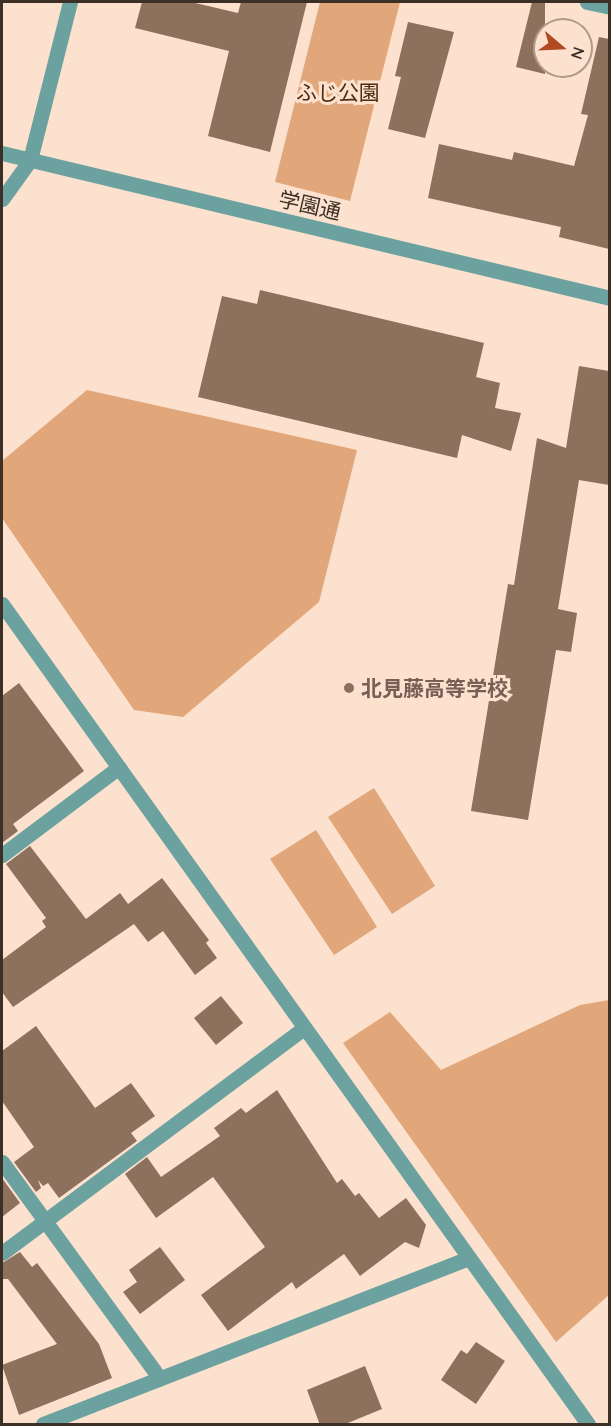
<!DOCTYPE html>
<meta charset="utf-8">
<style>
body{margin:0}
#map{position:relative;width:611px;height:1426px;overflow:hidden;background:#fbe1ce;font-family:Quicksand,"Noto Sans JP",sans-serif}
div>[style]{position:absolute}
.green>*{inset:0;background:#e1a679}
.building>*{inset:0;background:#8e715c}
.minor>*{height:15px;margin:-7.5px;padding:0 7.5px;transform-origin:7.5px;border-radius:7.5px;background:#6ba19e}
.dots>*{width:16px;height:16px;translate:-50% -50%;box-sizing:border-box;border:3px solid #fbe1ce;border-radius:50%}
span{translate:-50% -50%;white-space:nowrap;text-align:center;line-height:1.15;-webkit-text-stroke:6px #fbe1ce;paint-order:stroke}
.park-label{font-size:21px;color:#4e2d11}
.street-label{font-size:21px;color:#3c2f26}
.education-label{font-size:21px;color:#785e54;font-weight:700}
.left{translate:0 -50%;text-align:left}
.frame{position:absolute;inset:0;border:3px solid #3c2f26;pointer-events:none}
.north{position:absolute;left:533px;top:18px;width:60px;height:60px;box-sizing:border-box;background:#fbe1ce;border:2px solid #af9a8b;border-radius:50%;rotate:109deg;font-size:16px;font-weight:700;line-height:24px;text-align:center;color:#3c2f26}
.north::after{content:'';display:block;margin:auto;width:21px;height:27px;background:#b14a23;clip-path:polygon(50% 0,100% 100%,50% 72%,0 100%)}
</style>
<div id="map">
<div class="green">
<i style="clip-path:polygon(320px 2px,400px 2px,350px 201px,275px 182px)"></i>
<i style="clip-path:polygon(87px 390px,357px 450px,319px 602px,183px 717px,134px 710px,2px 518px,2px 461px)"></i>
<i style="clip-path:polygon(374px 788px,435px 886px,392px 914px,328px 817px)"></i>
<i style="clip-path:polygon(316px 830px,377px 927px,334px 955px,270px 859px)"></i>
<i style="clip-path:polygon(609px 1000px,609px 1295px,556px 1342px,343px 1043px,390px 1012px,441px 1070px,580px 1005px)"></i>
</div>
<div class="building">
<i style="clip-path:polygon(142px 2px,191px 2px,238px 13px,241px 2px,307px 2px,270px 152px,208px 136px,229px 51px,135px 28px)"></i>
<i style="clip-path:polygon(532px 2px,545px 2px,545px 74px,516px 67px)"></i>
<i style="clip-path:polygon(408px 22px,454px 32px,425px 138px,388px 129px,401px 77px,395px 76px)"></i>
<i style="clip-path:polygon(599px 37px,609px 39px,609px 249px,559px 237px,561px 227px,428px 198px,439px 144px,512px 160px,514px 152px,574px 166px,588px 115px,581px 114px)"></i>
<i style="clip-path:polygon(260px 290px,484px 343px,476px 377px,500px 383px,495px 408px,521px 413px,511px 451px,462px 435px,457px 458px,198px 397px,222px 296px,257px 304px)"></i>
<i style="clip-path:polygon(579px 366px,609px 371px,609px 485px,579px 480px,558px 609px,577px 613px,571px 652px,556px 650px,528px 820px,471px 811px,508px 584px,514px 585px,537px 438px,566px 448px)"></i>
<i style="clip-path:polygon(19px 683px,84px 771px,13px 824px,18px 831px,2px 843px,2px 696px)"></i>
<i style="clip-path:polygon(30px 846px,86px 919px,120px 893px,128px 904px,162px 878px,209px 940px,206px 943px,217px 958px,195px 975px,163px 931px,148px 942px,134px 924px,13px 1007px,2px 992px,2px 960px,46px 927px,42px 921px,46px 918px,6px 864px)"></i>
<i style="clip-path:polygon(221px 996px,243px 1023px,216px 1045px,194px 1018px)"></i>
<i style="clip-path:polygon(36px 1026px,95px 1108px,131px 1083px,155px 1116px,131px 1133px,137px 1141px,59px 1198px,48px 1183px,43px 1186px,38px 1180px,41px 1188px,36px 1192px,14px 1162px,34px 1147px,2px 1101px,2px 1051px)"></i>
<i style="clip-path:polygon(277px 1090px,337px 1183px,342px 1179px,355px 1196px,359px 1193px,379px 1218px,406px 1198px,426px 1225px,419px 1248px,405px 1242px,360px 1276px,344px 1254px,296px 1289px,292px 1282px,228px 1331px,201px 1295px,265px 1247px,213px 1177px,156px 1218px,125px 1174px,147px 1157px,161px 1177px,220px 1136px,214px 1128px,241px 1108px,246px 1113px)"></i>
<i style="clip-path:polygon(2px 1178px,20px 1203px,2px 1217px)"></i>
<i style="clip-path:polygon(160px 1247px,185px 1280px,140px 1314px,123px 1292px,137px 1282px,129px 1270px)"></i>
<i style="clip-path:polygon(20px 1252px,32px 1267px,37px 1263px,99px 1344px,112px 1378px,19px 1415px,2px 1365px,57px 1344px,8px 1279px,2px 1279px,2px 1263px)"></i>
<i style="clip-path:polygon(476px 1342px,505px 1361px,476px 1404px,441px 1380px,461px 1350px,467px 1354px)"></i>
<i style="clip-path:polygon(365px 1366px,382px 1409px,343px 1425px,320px 1425px,307px 1390px)"></i>
</div>
<div class="minor">
<i style="left:587px;top:2px;width:24px;rotate:12deg"></i>
<i style="left:2px;top:153px;width:625px;rotate:13.41deg"></i>
<i style="left:2px;top:199px;width:48px;rotate:-54.3deg"></i>
<i style="left:30px;top:160px;width:163px;rotate:-75.8deg"></i>
<i style="left:2px;top:604px;width:1008px;rotate:54.45deg"></i>
<i style="left:2px;top:855px;width:146px;rotate:-36.9deg"></i>
<i style="left:2px;top:1162px;width:268px;rotate:53.9deg"></i>
<i style="left:2px;top:1253px;width:377px;rotate:-36.7deg"></i>
<i style="left:43px;top:1424px;width:455px;rotate:-21.3deg"></i>
</div>
<div class="dots">
<i style="left:349px;top:688px;background:#8d6e63"></i>
</div>
<div class="park-label">
<span style="left:338px;top:92px">ふじ公園</span>
</div>
<div class="street-label">
<span style="left:310px;top:205px;rotate:13deg">学園通</span>
</div>
<div class="education-label">
<span class="left" style="left:361px;top:688px">北見藤高等学校</span>
</div>
<div class="frame"></div>
<div class="north">N</div>
</div>
